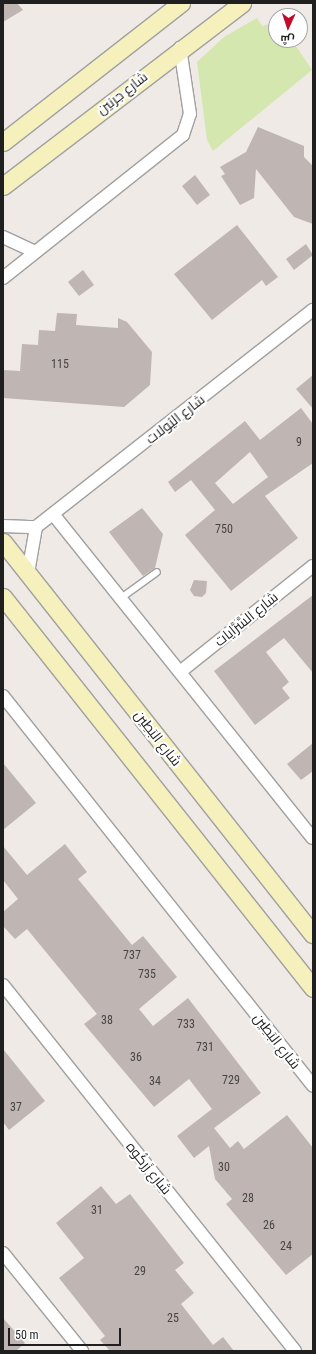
<!DOCTYPE html>
<meta charset="utf-8">
<style>
body{margin:0}
#map{position:relative;width:316px;height:1354px;overflow:hidden;background:#efeae5;font-family:"Roboto Condensed",Cairo,sans-serif}
div>[style]{position:absolute}
.grass>*{inset:0;background:#d3e7ae}
.building>*{inset:0;background:#bfb5b2}
.roads{filter:drop-shadow(1px 0 #a0a0a0) drop-shadow(-1px 0 #a0a0a0) drop-shadow(0 1px #a0a0a0) drop-shadow(0 -1px #a0a0a0)}
.service>*{height:6px;margin:-3px;padding:0 3px;transform-origin:3px;border-radius:3px;background:#fff}
.minor>*{height:12px;margin:-6px;padding:0 6px;transform-origin:6px;border-radius:6px;background:#fff}
.secondary>*{height:17px;margin:-8.5px;padding:0 8.5px;transform-origin:8.5px;border-radius:8.5px;background:#f6f0bc}
span{translate:-50% -50%;white-space:nowrap;text-align:center;line-height:1.15;-webkit-text-stroke:4px #fff;paint-order:stroke}
.number-label{font-size:12px;color:#474444}
.number-label span{-webkit-text-stroke-width:0}
.street-label{font-size:14px;color:#1f1f1f}
.frame{position:absolute;inset:0;border:4px solid #1f1f1f;pointer-events:none}
.north{position:absolute;left:268px;top:8px;width:40px;height:40px;box-sizing:border-box;background:#fff;border:1px solid #a5a5a5;border-radius:50%;rotate:183deg;font-size:11px;font-weight:700;line-height:16px;text-align:center;color:#1f1f1f}
.north::after{content:'';display:block;margin:auto;width:14px;height:18px;background:#c30a29;clip-path:polygon(50% 0,100% 100%,50% 72%,0 100%)}
.scale{position:absolute;left:8px;top:1328px;width:113px;height:18px;box-sizing:border-box;border:2px solid #1f1f1f;border-top:0;padding-left:5px;font-size:12px;line-height:14px;white-space:nowrap;color:#1f1f1f;-webkit-text-stroke:3px #fff;paint-order:stroke}
</style>
<div id="map">
<div class="grass">
<i style="clip-path:polygon(257px 18px,262px 26px,276px 22px,276px 40px,292px 40px,312px 70px,213px 151px,207px 140px,197px 62px,224px 37px)"></i>
</div>
<div class="building">
<i style="clip-path:polygon(3px 3px,17px 3px,23px 10px,3px 22px)"></i>
<i style="clip-path:polygon(258px 127px,304px 146px,304px 157px,313px 166px,313px 224px,294px 217px,256px 169px,254px 198px,240px 205px,221px 176px,225px 174px,220px 167px,246px 152px)"></i>
<i style="clip-path:polygon(195px 175px,210px 195px,197px 205px,182px 186px)"></i>
<i style="clip-path:polygon(237px 225px,278px 277px,266px 286px,262px 280px,212px 320px,174px 274px)"></i>
<i style="clip-path:polygon(306px 244px,313px 255px,294px 270px,286px 259px)"></i>
<i style="clip-path:polygon(83px 270px,94px 285px,79px 296px,68px 282px)"></i>
<i style="clip-path:polygon(57px 313px,77px 314px,76px 325px,118px 328px,118px 318px,127px 322px,152px 352px,150px 385px,124px 407px,3px 398px,3px 370px,20px 371px,22px 344px,38px 345px,39px 330px,55px 331px)"></i>
<i style="clip-path:polygon(313px 375px,313px 409px,296px 389px)"></i>
<i style="clip-path:polygon(evenodd,301px 408px,313px 424px,313px 463px,265px 496px,298px 538px,231px 591px,185px 535px,215px 510px,191px 480px,175px 492px,168px 482px,245px 421px,260px 440px,301px 408px,250px 452px,268px 477px,233px 504px,215px 483px,250px 452px)"></i>
<i style="clip-path:polygon(142px 508px,163px 534px,155px 568px,143px 576px,109px 532px)"></i>
<i style="clip-path:polygon(194px 580px,207px 581px,206px 593px,202px 597px,194px 596px,190px 590px)"></i>
<i style="clip-path:polygon(313px 595px,313px 673px,284px 638px,266px 652px,289px 682px,282px 688px,290px 698px,255px 725px,214px 671px)"></i>
<i style="clip-path:polygon(313px 743px,313px 771px,301px 780px,287px 764px)"></i>
<i style="clip-path:polygon(3px 763px,36px 803px,3px 830px)"></i>
<i style="clip-path:polygon(65px 844px,87px 872px,78px 879px,132px 945px,143px 936px,177px 977px,139px 1009px,153px 1026px,188px 998px,261px 1093px,214px 1128px,230px 1148px,238px 1141px,244px 1149px,287px 1115px,313px 1148px,313px 1254px,286px 1275px,226px 1204px,232px 1199px,215px 1179px,209px 1146px,194px 1158px,177px 1136px,212px 1109px,189px 1079px,154px 1107px,84px 1024px,97px 1014px,27px 929px,15px 939px,3px 926px,3px 912px,18px 899px,3px 880px,3px 846px,27px 875px)"></i>
<i style="clip-path:polygon(3px 1049px,45px 1101px,9px 1130px,3px 1122px)"></i>
<i style="clip-path:polygon(101px 1186px,116px 1204px,130px 1194px,184px 1263px,175px 1270px,194px 1293px,181px 1304px,213px 1345px,223px 1337px,234px 1351px,110px 1351px,100px 1340px,105px 1336px,59px 1278px,84px 1258px,56px 1223px)"></i>
<i style="clip-path:polygon(3px 1318px,25px 1343px,16px 1351px,3px 1351px)"></i>
</div>
<div class="roads">
<div class="service">
<i style="left:121px;top:598px;width:44px;rotate:-35.8deg"></i>
</div>
<div class="minor">
<i style="left:3px;top:237px;width:35px;rotate:25deg"></i>
<i style="left:3px;top:278px;width:230px;rotate:-38.5deg"></i>
<i style="left:183px;top:135px;width:22px;rotate:-72deg"></i>
<i style="left:190px;top:114px;width:67px;rotate:-98.6deg"></i>
<i style="left:53px;top:514px;width:415px;rotate:51.3deg"></i>
<i style="left:3px;top:526px;width:33px;rotate:2deg"></i>
<i style="left:36px;top:527px;width:352px;rotate:-38.1deg"></i>
<i style="left:28px;top:573px;width:47px;rotate:-80.1deg"></i>
<i style="left:180px;top:672px;width:170px;rotate:-38.6deg"></i>
<i style="left:3px;top:696px;width:498px;rotate:51.5deg"></i>
<i style="left:3px;top:985px;width:468px;rotate:51.4deg"></i>
<i style="left:3px;top:1253px;width:126px;rotate:51.1deg"></i>
</div>
<div class="secondary">
<i style="left:3px;top:142px;width:226px;rotate:-38deg"></i>
<i style="left:3px;top:186px;width:301px;rotate:-37.4deg"></i>
<i style="left:3px;top:542px;width:500px;rotate:51.7deg"></i>
<i style="left:3px;top:597px;width:499px;rotate:51.6deg"></i>
</div>
</div>
<div class="number-label">
<span style="left:60px;top:365px">115</span>
<span style="left:299px;top:443px">9</span>
<span style="left:224px;top:530px">750</span>
<span style="left:132px;top:956px">737</span>
<span style="left:147px;top:975px">735</span>
<span style="left:107px;top:1021px">38</span>
<span style="left:186px;top:1025px">733</span>
<span style="left:205px;top:1048px">731</span>
<span style="left:136px;top:1058px">36</span>
<span style="left:231px;top:1081px">729</span>
<span style="left:155px;top:1082px">34</span>
<span style="left:16px;top:1108px">37</span>
<span style="left:224px;top:1168px">30</span>
<span style="left:248px;top:1199px">28</span>
<span style="left:97px;top:1211px">31</span>
<span style="left:269px;top:1226px">26</span>
<span style="left:286px;top:1247px">24</span>
<span style="left:140px;top:1272px">29</span>
<span style="left:173px;top:1319px">25</span>
</div>
<div class="street-label">
<span style="left:122px;top:93px;rotate:-38deg">شارع جرنين</span>
<span style="left:175px;top:419px;rotate:-38deg">شارع اليُولات</span>
<span style="left:246px;top:619px;rotate:-39deg">شارع السَّرَّايات</span>
<span style="left:158px;top:738px;rotate:52deg">شارع البَطِين</span>
<span style="left:277px;top:1041px;rotate:52deg">شارع البَطِين</span>
<span style="left:149px;top:1168px;rotate:51deg">شارع زَركُوه</span>
</div>
<div class="frame"></div>
<div class="north">ش</div>
<div class="scale">50 m</div>
</div>
